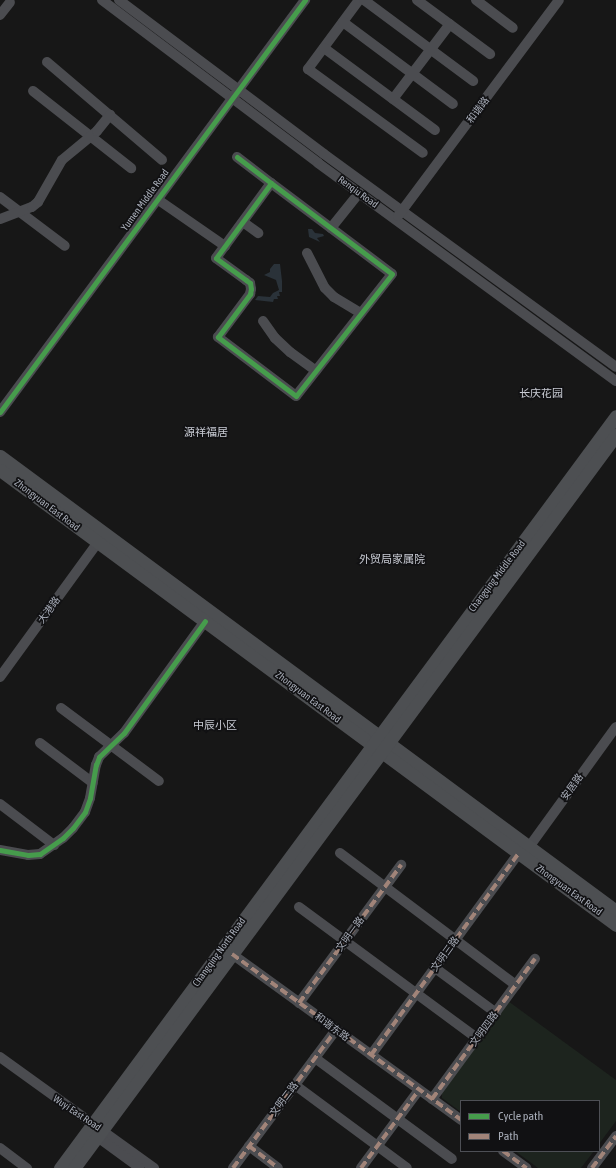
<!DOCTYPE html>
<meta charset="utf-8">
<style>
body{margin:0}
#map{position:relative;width:616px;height:1168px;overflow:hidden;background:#171717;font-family:"Asap Condensed","Noto Sans SC",sans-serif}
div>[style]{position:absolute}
.green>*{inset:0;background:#1d241e}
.water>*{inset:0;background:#2a3239}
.minor>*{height:10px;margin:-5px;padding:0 5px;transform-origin:5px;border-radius:5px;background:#4b4c50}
.major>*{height:13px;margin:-6.5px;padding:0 6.5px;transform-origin:6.5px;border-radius:6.5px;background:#4d4f52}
.quiet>*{height:4px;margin-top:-2px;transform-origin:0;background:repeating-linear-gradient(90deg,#a18479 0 8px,transparent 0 12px)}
.cycleway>*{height:5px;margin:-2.5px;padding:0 2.5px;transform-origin:2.5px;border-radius:2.5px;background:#469c4c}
span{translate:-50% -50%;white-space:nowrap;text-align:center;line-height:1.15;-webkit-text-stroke:3.5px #111113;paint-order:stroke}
.street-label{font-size:10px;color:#a8adb8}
.neighbourhood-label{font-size:11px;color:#c9ccd4}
.legend{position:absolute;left:460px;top:1100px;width:140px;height:52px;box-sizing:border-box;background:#111113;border:1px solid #4d4f55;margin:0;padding:5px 7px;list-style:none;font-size:12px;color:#a8adb8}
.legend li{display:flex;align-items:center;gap:8px;height:20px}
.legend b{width:20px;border:1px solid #4d4f55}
</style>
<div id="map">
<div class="green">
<i style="clip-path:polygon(508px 1001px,616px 1080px,616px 1121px,599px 1144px,599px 1101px,461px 1101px,461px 1112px,442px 1098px,442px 1092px)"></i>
<i style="clip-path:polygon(515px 1151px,594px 1151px,581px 1168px,538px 1168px)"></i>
</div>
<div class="water">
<i style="clip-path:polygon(308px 229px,312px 229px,315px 233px,323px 234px,324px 236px,317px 238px,320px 242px,309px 237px)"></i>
<i style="clip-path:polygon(274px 264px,280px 264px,282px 281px,282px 292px,279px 292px,280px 296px,277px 296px,278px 299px,274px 299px,273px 302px,255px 300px,258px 296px,270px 297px,273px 293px,279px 290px,276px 280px,264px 275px,270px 272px,270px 269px)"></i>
</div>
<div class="minor">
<i style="left:102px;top:0;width:271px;rotate:37deg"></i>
<i style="left:318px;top:163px;width:369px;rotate:36.2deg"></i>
<i style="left:119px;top:0;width:256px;rotate:36.9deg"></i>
<i style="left:324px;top:154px;width:361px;rotate:36.1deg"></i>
<i style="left:359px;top:0;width:86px;rotate:126.5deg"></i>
<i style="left:308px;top:69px;width:142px;rotate:36.1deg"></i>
<i style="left:364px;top:0;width:136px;rotate:36.6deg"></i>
<i style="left:417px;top:0;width:91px;rotate:36.5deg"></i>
<i style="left:476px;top:0;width:46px;rotate:37.1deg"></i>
<i style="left:0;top:15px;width:16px;rotate:-52deg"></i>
<i style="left:343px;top:22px;width:137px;rotate:36.7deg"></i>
<i style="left:324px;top:48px;width:138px;rotate:36.5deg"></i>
<i style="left:47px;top:62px;width:151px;rotate:40.4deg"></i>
<i style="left:33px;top:91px;width:125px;rotate:38.2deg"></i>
<i style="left:393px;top:99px;width:94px;rotate:-52.8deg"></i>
<i style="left:237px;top:157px;width:43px;rotate:37.4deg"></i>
<i style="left:271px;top:183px;width:151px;rotate:36.9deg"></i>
<i style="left:392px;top:274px;width:155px;rotate:128.2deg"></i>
<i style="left:296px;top:396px;width:98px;rotate:-142.9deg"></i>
<i style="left:218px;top:337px;width:54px;rotate:-53.3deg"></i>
<i style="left:250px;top:294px;width:5px;rotate:-79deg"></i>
<i style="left:251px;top:289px;width:6px;rotate:-99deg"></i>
<i style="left:250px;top:283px;width:5px;rotate:-143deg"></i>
<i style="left:246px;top:280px;width:37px;rotate:-144deg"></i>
<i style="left:216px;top:258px;width:93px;rotate:-53.7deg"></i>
<i style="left:0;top:197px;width:81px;rotate:37deg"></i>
<i style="left:157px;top:199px;width:83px;rotate:34.7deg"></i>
<i style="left:398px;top:216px;width:269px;rotate:-53.3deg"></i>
<i style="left:0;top:219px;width:34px;rotate:-21deg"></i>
<i style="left:32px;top:207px;width:8px;rotate:-40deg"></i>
<i style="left:38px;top:202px;width:48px;rotate:-60.3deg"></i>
<i style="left:62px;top:160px;width:45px;rotate:-39.6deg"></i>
<i style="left:97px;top:131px;width:21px;rotate:-51deg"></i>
<i style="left:243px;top:222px;width:19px;rotate:36deg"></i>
<i style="left:331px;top:228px;width:45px;rotate:-51.3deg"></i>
<i style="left:307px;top:253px;width:39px;rotate:63deg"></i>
<i style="left:325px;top:288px;width:13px;rotate:45deg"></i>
<i style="left:334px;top:297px;width:31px;rotate:31deg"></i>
<i style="left:263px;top:321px;width:21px;rotate:55deg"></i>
<i style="left:275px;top:338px;width:21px;rotate:43deg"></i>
<i style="left:290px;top:352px;width:32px;rotate:36deg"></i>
<i style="left:0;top:412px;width:513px;rotate:-53.49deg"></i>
<i style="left:0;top:677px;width:167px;rotate:-54deg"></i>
<i style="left:61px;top:708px;width:122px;rotate:36.7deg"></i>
<i style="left:40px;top:743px;width:66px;rotate:37deg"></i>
<i style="left:0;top:804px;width:68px;rotate:37.2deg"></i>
<i style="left:529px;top:847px;width:148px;rotate:-54.1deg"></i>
<i style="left:0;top:850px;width:28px;rotate:10deg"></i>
<i style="left:28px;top:855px;width:12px;rotate:-5deg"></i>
<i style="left:40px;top:854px;width:28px;rotate:-35deg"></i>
<i style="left:63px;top:838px;width:14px;rotate:-45deg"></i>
<i style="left:73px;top:828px;width:20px;rotate:-53deg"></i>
<i style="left:85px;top:812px;width:15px;rotate:-70deg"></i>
<i style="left:90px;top:798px;width:34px;rotate:-80deg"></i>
<i style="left:96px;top:765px;width:9px;rotate:-69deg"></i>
<i style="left:99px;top:757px;width:35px;rotate:-44deg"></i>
<i style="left:124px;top:733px;width:138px;rotate:-54.1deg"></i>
<i style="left:340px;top:853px;width:220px;rotate:36.9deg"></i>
<i style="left:299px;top:907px;width:221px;rotate:36.4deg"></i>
<i style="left:232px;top:954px;width:283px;rotate:35.9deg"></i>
<i style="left:435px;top:968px;width:76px;rotate:36.4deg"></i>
<i style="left:299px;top:1003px;width:172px;rotate:-53.5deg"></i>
<i style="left:371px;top:1055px;width:250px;rotate:-53.8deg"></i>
<i style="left:0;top:1057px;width:190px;rotate:35.8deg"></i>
<i style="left:315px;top:1058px;width:170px;rotate:36.4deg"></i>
<i style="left:295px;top:1085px;width:139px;rotate:36.5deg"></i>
<i style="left:432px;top:1099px;width:174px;rotate:-53.7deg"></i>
<i style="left:92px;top:1133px;width:59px;rotate:36.1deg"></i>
<i style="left:249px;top:1146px;width:36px;rotate:37deg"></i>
<i style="left:0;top:1148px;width:34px;rotate:37deg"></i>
<i style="left:503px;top:1151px;width:29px;rotate:36deg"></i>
<i style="left:233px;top:1168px;width:172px;rotate:-53.3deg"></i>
<i style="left:361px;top:1168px;width:97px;rotate:-53.4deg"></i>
<i style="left:592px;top:1168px;width:40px;rotate:-53deg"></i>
</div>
<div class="major">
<i style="left:0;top:456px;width:766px;rotate:36.45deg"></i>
<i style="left:0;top:470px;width:766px;rotate:36.45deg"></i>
<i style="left:60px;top:1168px;width:935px;rotate:-53.52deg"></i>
<i style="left:74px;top:1168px;width:912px;rotate:-53.52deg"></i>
</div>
<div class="quiet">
<i style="left:232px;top:954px;width:283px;rotate:35.9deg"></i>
<i style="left:299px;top:1003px;width:172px;rotate:-53.5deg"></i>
<i style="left:371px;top:1055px;width:250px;rotate:-53.8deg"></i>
<i style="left:432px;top:1099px;width:174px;rotate:-53.7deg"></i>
<i style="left:249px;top:1146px;width:36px;rotate:37deg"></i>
<i style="left:503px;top:1151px;width:29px;rotate:36deg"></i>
<i style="left:233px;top:1168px;width:172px;rotate:-53.3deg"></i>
<i style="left:361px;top:1168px;width:97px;rotate:-53.4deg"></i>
<i style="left:592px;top:1168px;width:40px;rotate:-53deg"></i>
</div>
<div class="cycleway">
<i style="left:237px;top:157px;width:43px;rotate:37.4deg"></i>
<i style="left:271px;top:183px;width:151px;rotate:36.9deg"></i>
<i style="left:392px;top:274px;width:155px;rotate:128.2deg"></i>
<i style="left:296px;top:396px;width:98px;rotate:-142.9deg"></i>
<i style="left:218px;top:337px;width:54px;rotate:-53.3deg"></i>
<i style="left:250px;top:294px;width:5px;rotate:-79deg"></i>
<i style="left:251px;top:289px;width:6px;rotate:-99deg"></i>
<i style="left:250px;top:283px;width:5px;rotate:-143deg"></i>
<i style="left:246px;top:280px;width:37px;rotate:-144deg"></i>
<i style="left:216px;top:258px;width:93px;rotate:-53.7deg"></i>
<i style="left:0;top:412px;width:513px;rotate:-53.49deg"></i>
<i style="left:0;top:850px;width:28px;rotate:10deg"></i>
<i style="left:28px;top:855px;width:12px;rotate:-5deg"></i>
<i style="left:40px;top:854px;width:28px;rotate:-35deg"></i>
<i style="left:63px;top:838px;width:14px;rotate:-45deg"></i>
<i style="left:73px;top:828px;width:20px;rotate:-53deg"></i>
<i style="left:85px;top:812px;width:15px;rotate:-70deg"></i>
<i style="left:90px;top:798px;width:34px;rotate:-80deg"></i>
<i style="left:96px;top:765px;width:9px;rotate:-69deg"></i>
<i style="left:99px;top:757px;width:35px;rotate:-44deg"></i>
<i style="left:124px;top:733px;width:138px;rotate:-54.1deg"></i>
</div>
<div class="street-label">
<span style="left:478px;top:110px;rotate:-53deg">和谐路</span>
<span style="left:358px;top:192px;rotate:36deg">Renqiu Road</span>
<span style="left:145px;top:200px;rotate:-54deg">Yumen Middle Road</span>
<span style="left:47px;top:505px;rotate:37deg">Zhongyuan East Road</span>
<span style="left:497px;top:576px;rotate:-53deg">Changqing Middle Road</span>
<span style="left:49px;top:610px;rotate:-54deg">大港路</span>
<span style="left:308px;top:697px;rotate:37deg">Zhongyuan East Road</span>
<span style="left:572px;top:787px;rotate:-54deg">安居路</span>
<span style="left:569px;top:890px;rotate:36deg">Zhongyuan East Road</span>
<span style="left:350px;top:934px;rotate:-54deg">文明一路</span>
<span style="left:219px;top:952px;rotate:-54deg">Changqing North Road</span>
<span style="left:445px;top:954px;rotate:-54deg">文明三路</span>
<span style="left:332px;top:1027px;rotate:36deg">和谐东路</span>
<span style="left:484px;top:1029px;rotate:-54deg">文明四路</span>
<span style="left:284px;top:1099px;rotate:-53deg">文明二路</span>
<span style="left:77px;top:1113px;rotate:34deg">Wuyi East Road</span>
</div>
<div class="neighbourhood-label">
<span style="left:541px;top:393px">长庆花园</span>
<span style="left:206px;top:432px">源祥福居</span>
<span style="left:392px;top:559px">外贸局家属院</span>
<span style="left:215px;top:725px">中辰小区</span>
</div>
<ul class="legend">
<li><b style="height:5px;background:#469c4c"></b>Cycle path</li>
<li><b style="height:5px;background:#a18479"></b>Path</li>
</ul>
</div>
